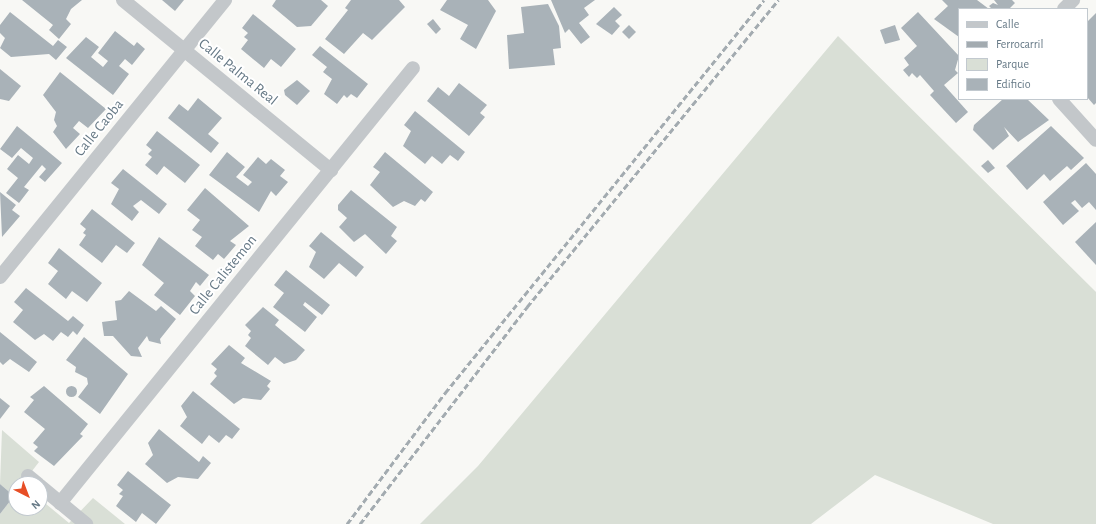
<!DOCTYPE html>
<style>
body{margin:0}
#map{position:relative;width:1096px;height:524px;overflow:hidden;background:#f8f8f5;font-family:"Alegreya Sans",sans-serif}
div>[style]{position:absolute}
.green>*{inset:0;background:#d9dfd6}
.building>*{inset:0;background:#a9b2b8}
.round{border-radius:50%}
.street>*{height:14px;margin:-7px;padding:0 7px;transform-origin:7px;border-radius:7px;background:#c3c7ca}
.rail>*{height:3px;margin-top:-1.5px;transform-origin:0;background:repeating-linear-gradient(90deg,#a3abb0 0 6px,transparent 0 9px)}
span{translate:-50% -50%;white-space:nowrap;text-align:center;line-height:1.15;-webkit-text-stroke:4px #fff;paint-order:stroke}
.street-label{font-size:15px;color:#667986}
.legend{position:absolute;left:958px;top:8px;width:130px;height:92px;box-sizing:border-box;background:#fff;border:1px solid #c2c9cf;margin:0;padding:5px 7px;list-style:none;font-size:12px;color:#667986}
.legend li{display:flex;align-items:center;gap:8px;height:20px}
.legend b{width:20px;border:1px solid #c2c9cf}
.north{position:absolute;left:8px;top:476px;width:40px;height:40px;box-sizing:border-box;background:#fff;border:1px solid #c2c9cf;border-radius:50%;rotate:138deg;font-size:11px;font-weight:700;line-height:16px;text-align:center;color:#667986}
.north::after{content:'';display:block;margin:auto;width:14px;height:18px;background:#e74e26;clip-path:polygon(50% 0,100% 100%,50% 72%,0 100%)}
</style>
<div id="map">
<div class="green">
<i style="clip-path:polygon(838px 36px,1096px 292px,1096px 524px,993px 524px,875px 475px,811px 524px,420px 524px,478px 466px)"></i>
<i style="clip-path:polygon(2px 430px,39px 462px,22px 484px,16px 484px,16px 508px,40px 508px,40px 499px,69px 523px,93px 498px,125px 524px,0 524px,0 514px,14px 496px,0 484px)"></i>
</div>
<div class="building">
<i style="clip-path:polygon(22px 0,82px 0,71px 9px,66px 19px,71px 24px,59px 39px,49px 30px,53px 25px)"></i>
<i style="clip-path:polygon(162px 0,184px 0,175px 11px)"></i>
<i style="clip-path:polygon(276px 0,321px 0,328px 6px,311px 26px,297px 27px,272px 6px)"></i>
<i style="clip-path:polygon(351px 0,399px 0,405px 7px,372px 40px,363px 33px,344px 54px,325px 39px,348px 10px,345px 8px)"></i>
<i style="clip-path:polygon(447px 0,488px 0,496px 11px,476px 49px,460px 39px,468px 25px,440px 10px)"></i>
<i style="clip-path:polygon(551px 0,595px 0,584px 8px,589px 15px,579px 23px,590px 37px,581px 44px,569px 29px,565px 33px)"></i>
<i style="clip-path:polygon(942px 0,977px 0,989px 9px,959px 9px,959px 37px,934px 19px,948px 6px)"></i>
<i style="clip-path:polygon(994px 0,1012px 0,1015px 3px,1009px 9px,992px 9px,989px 6px,993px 3px,998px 5px)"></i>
<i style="clip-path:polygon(548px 4px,559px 26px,561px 48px,553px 49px,555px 65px,509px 69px,507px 35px,524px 33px,521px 7px)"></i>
<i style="clip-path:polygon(614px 7px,622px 15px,615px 21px,620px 26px,612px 35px,596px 24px)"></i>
<i style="clip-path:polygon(10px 12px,53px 46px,58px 40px,67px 47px,56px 60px,49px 54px,11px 57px,0 48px,5px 38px,0 33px,0 25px)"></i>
<i style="clip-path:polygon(918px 12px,959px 56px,955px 70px,958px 73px,944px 85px,968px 112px,956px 123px,930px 95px,934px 91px,920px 75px,917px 78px,912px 73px,909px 77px,903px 70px,909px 65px,904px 58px,917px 46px,901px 28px)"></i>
<i style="clip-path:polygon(1096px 13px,1096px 103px,1094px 105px,1087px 97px,1087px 22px)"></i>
<i style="clip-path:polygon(253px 14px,296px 49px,281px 67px,271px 59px,264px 68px,241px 49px,248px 40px,244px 37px,248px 33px,242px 28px)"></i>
<i style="clip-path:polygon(433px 19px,441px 29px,436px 34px,427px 24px)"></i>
<i style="clip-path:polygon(629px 25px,636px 32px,629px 39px,622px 32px)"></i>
<i style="clip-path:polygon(895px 25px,900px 40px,885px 44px,880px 30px)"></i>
<i style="clip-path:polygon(115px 31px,134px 46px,137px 42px,145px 49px,132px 65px,125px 59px,119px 66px,129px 74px,113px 95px,66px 58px,86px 37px,99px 47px,91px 57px,103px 67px,108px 61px,98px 53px)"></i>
<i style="clip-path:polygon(320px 46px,368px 84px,357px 98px,351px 94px,347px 98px,344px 95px,337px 104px,324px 94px,332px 79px,323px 72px,327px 67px,312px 55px)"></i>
<i style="clip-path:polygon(0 69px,21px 86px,9px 101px,0 99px)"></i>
<i style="clip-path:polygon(60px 72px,106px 109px,88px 128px,79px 121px,73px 128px,80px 134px,66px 149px,53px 132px,57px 126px,54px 120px,56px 112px,43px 95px)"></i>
<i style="clip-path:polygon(297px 80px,310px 91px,297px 105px,285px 95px,284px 90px)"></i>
<i style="clip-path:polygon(459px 83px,487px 105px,480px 113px,485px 117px,469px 136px,427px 101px,438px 87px,449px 96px)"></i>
<i style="clip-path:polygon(198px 98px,222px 118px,208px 134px,219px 143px,211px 153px,168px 118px,179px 104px,188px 111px)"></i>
<i style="clip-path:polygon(1003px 99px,1027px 99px,1049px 120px,1018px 142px,1004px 127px,1009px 136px,993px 150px,973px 130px,974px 125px)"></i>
<i style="clip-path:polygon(415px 111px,465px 152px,458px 161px,450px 155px,442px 164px,432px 156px,425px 164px,403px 146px,411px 131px,404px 125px)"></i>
<i style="clip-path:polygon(17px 126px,62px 163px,45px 182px,39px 177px,46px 169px,42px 165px,24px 187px,29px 190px,19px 203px,6px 193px,18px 178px,7px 169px,18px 155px,29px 164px,33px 158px,21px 148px,12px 158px,0 149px)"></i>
<i style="clip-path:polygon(1051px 126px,1084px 158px,1071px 170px,1067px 166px,1050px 181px,1044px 174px,1027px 190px,1006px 166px)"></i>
<i style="clip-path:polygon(157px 131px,200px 165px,185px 183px,164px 166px,157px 175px,145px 165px,152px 157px,148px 154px,152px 150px,146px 145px)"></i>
<i style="clip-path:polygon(227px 152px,245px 167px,236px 177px,248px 186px,252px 182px,243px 175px,258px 157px,266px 164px,271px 159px,285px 170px,280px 176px,288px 182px,276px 196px,271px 191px,259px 212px,209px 175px)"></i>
<i style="clip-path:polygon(385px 152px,433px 192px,425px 202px,421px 199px,415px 206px,404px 201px,393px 207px,370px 185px,380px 172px,373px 167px)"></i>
<i style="clip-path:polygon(988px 160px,995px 168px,988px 173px,981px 166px)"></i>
<i style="clip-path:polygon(1086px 163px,1096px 174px,1096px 210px,1089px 202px,1082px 208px,1075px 200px,1071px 203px,1079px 211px,1063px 225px,1043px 202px)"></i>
<i style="clip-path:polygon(123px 169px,167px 204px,159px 214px,141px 200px,133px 206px,139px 212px,132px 221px,111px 204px,119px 189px,111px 183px)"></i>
<i style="clip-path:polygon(205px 188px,249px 226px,230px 241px,236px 245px,224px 259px,218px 254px,213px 260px,195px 246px,202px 237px,192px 230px,200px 220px,187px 210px)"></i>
<i style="clip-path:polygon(351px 190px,397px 227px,391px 236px,397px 241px,386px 254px,365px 234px,354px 242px,339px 227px,347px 218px,338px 210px,338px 205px)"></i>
<i style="clip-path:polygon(0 192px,16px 205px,12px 210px,20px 216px,2px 237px)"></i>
<i style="clip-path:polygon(92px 209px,135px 243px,127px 253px,116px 245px,102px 263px,79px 245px,86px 235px,83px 233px,86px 229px,80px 224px)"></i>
<i style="clip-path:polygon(1096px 222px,1096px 265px,1075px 242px)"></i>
<i style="clip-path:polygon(321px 232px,364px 267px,356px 277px,339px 263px,324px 279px,309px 267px,316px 252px,309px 246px)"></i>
<i style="clip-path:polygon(159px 237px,209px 275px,200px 286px,196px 282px,190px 291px,195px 296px,180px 315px,154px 295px,164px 283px,142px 265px)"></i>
<i style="clip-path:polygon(59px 248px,102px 283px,87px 302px,72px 291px,66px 299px,48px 284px,58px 271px,48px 263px)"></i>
<i style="clip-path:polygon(286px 270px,330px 305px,322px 315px,305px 302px,303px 305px,317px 317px,305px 332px,273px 307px,284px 293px,274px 285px)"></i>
<i style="clip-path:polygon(26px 288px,68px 321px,73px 316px,84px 325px,77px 335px,73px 331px,68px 337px,61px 332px,53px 341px,44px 334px,35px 340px,13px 322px,23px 310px,14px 302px)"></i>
<i style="clip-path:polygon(129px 291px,156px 311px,161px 306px,176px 319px,160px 339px,161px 344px,149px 341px,147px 336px,138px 348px,142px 357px,131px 356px,113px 336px,104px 336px,102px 322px,117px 320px,115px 301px,121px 300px)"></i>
<i style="clip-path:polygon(263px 307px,279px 320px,275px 325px,305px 350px,296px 360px,284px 364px,275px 357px,268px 365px,245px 346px,251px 338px,248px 335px,251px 331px,245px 325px)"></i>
<i style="clip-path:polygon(0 332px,37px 362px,29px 372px,10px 359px,3px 365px,0 362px)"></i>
<i style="clip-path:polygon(84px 337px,128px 374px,100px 414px,78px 397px,88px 384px,87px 378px,75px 372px,76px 367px,66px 360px)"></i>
<i style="clip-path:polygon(229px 345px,245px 358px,241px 363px,271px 381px,267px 386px,270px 389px,261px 400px,243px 398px,234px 404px,210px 384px,217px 376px,214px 373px,217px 369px,211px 364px)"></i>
<i class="round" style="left:65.5px;top:385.5px;width:11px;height:11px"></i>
<i style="clip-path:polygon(44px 386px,88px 424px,80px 434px,83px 436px,54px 466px,34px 451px,38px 447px,33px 443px,45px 429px,24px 412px,34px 400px,30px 397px)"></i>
<i style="clip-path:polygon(193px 391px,240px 429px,232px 439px,226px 435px,219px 443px,209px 435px,202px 444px,180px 426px,187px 417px,181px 406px)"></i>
<i style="clip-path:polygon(0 398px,10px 406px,0 419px)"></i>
<i style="clip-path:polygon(159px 429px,199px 462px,203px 456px,211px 463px,198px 479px,178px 477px,167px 483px,145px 464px,153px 455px,148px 443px)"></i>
<i style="clip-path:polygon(128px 471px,171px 505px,156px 524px,142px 513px,136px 522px,116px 506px,123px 496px,119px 494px,123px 490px,117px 485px)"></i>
<i style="clip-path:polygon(0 484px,14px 496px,0 514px)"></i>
</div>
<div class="street">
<i style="left:123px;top:0;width:269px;rotate:39.3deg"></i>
<i style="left:1064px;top:9px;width:13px;rotate:-45deg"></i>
<i style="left:1059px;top:99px;width:55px;rotate:47.9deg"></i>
<i style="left:0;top:277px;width:357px;rotate:-50.9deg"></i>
<i style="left:28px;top:476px;width:13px;rotate:39deg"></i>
<i style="left:40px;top:486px;width:60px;rotate:39.6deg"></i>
<i style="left:60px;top:503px;width:560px;rotate:-50.94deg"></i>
</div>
<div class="rail">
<i style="left:347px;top:524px;width:164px;rotate:-53.2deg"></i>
<i style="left:445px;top:393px;width:506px;rotate:-50.93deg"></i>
<i style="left:360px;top:524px;width:274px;rotate:-52.4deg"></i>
<i style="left:527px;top:307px;width:397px;rotate:-50.7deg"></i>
</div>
<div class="street-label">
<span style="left:238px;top:72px;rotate:39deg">Calle Palma Real</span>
<span style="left:99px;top:128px;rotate:-51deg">Calle Caoba</span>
<span style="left:223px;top:275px;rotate:-51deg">Calle Calistemon</span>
</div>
<ul class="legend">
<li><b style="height:5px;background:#c3c7ca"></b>Calle</li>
<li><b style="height:5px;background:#a3abb0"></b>Ferrocarril</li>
<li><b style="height:11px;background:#d9dfd6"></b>Parque</li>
<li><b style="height:11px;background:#a9b2b8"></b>Edificio</li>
</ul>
<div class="north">N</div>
</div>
